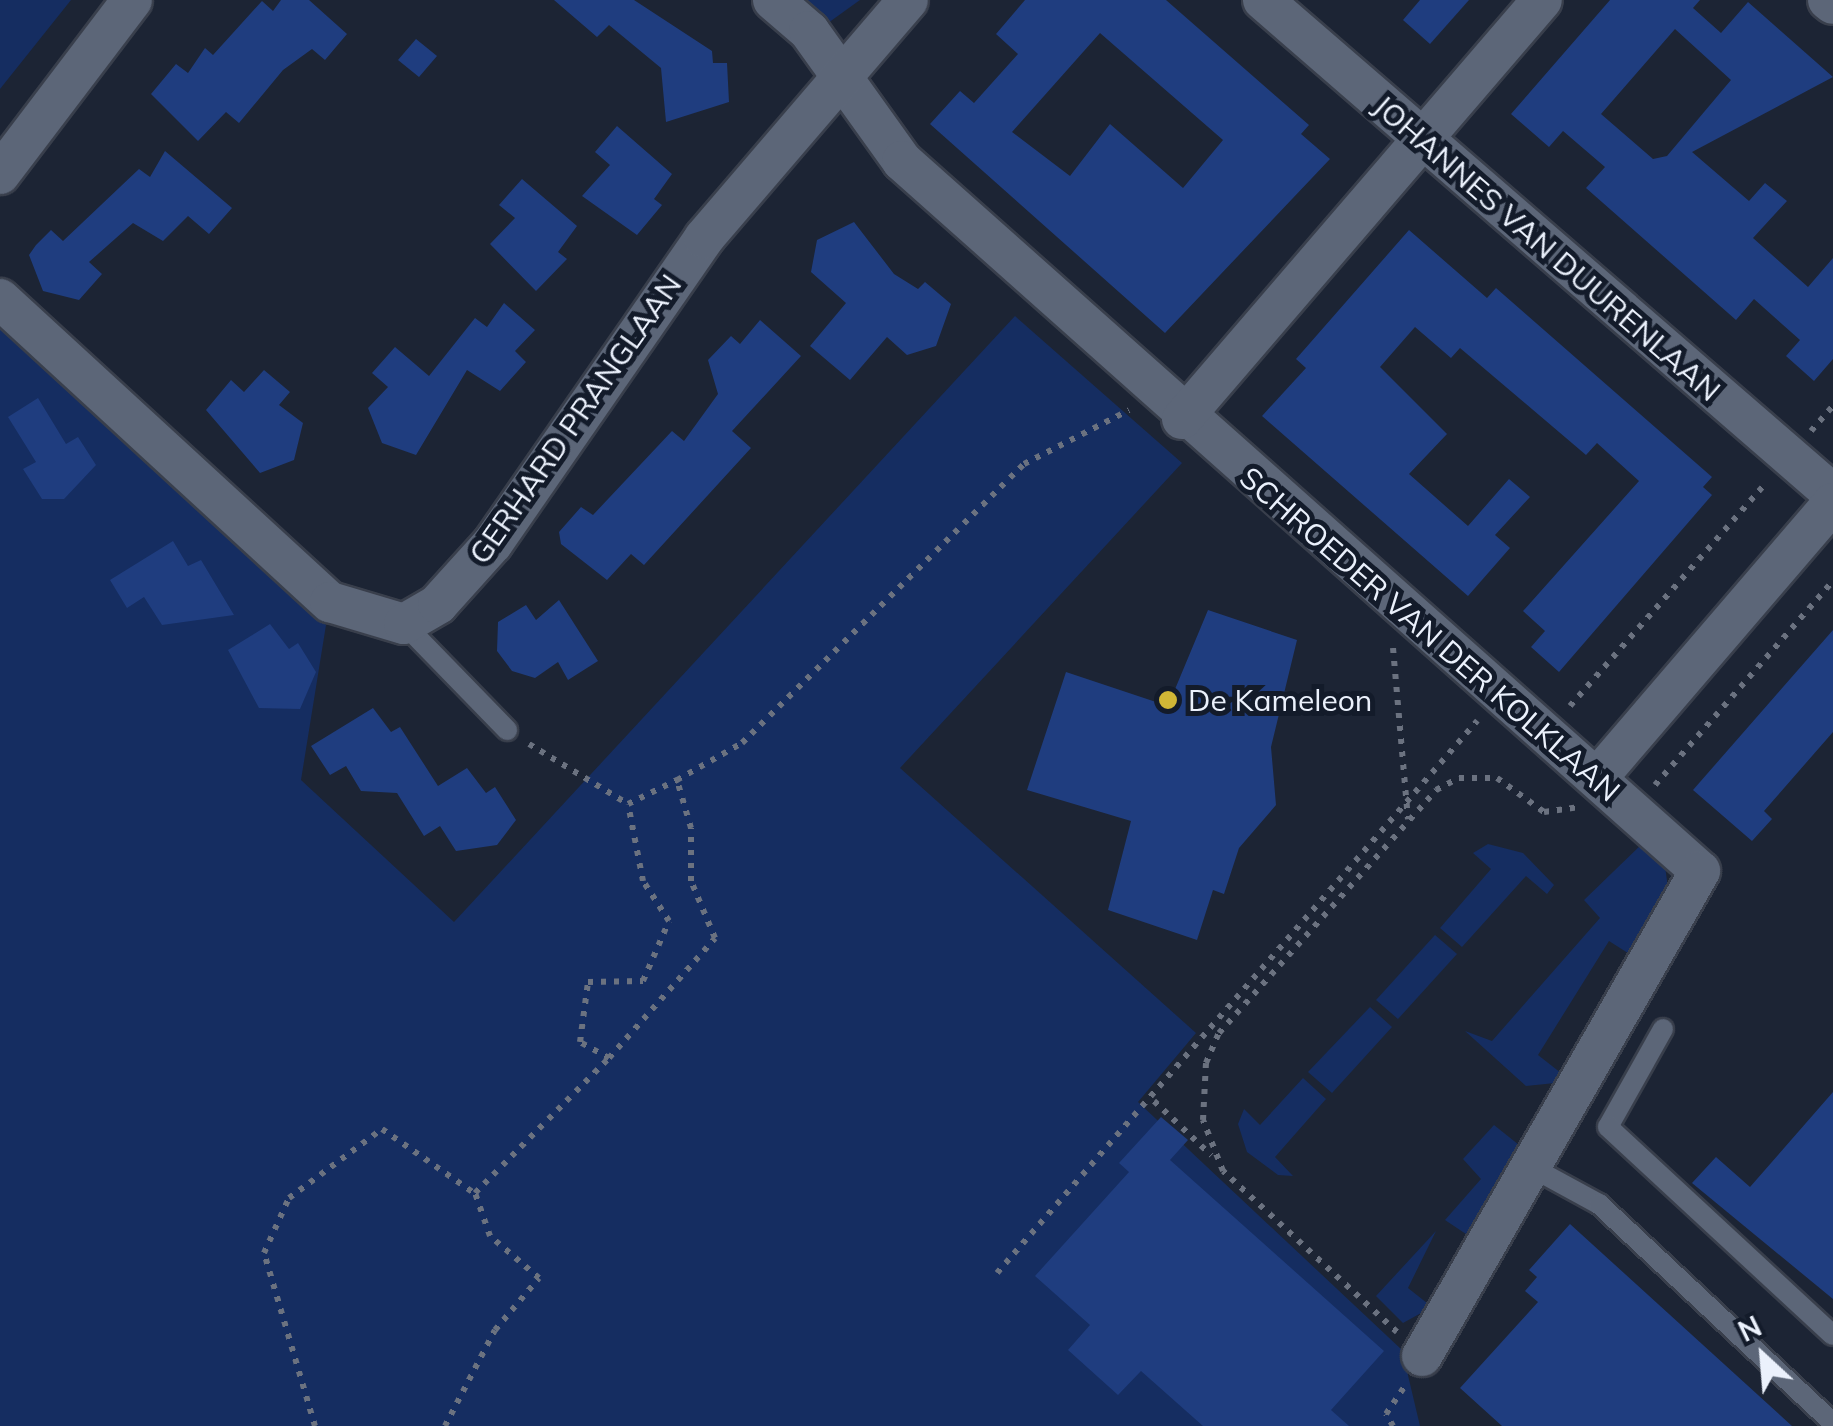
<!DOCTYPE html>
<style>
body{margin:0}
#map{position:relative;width:1833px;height:1426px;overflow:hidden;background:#1c2434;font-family:Mulish,sans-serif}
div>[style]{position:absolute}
.green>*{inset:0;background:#152d61}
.building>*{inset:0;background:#1f3d7f}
.path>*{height:6px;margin-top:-3px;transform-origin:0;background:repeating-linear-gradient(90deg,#6b7280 0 5px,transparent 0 13px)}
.roads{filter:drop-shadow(2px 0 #393f4c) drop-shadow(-2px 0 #393f4c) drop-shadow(0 2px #393f4c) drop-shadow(0 -2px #393f4c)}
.service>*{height:20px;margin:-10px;padding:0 10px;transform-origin:10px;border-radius:10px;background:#5c6678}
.minor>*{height:40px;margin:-20px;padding:0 20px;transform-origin:20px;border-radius:20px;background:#5c6678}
.dots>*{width:28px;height:28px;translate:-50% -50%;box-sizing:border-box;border:5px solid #131b2a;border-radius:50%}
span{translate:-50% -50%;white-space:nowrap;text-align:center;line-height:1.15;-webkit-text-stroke:10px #131b2a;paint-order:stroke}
.street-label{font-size:30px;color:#ebf1fc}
.poi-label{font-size:30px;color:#ebf1fc}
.left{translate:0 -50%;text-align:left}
.north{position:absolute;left:1713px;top:1306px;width:100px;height:100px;-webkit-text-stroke:8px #131b2a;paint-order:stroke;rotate:334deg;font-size:28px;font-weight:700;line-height:40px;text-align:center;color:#ebf1fc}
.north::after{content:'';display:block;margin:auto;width:35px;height:45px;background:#ebf1fc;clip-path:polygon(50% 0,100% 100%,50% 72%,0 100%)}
</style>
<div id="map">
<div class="green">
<i style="clip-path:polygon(0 0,71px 0,0 89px)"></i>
<i style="clip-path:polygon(796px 0,860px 0,828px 23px)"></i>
<i style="clip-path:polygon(1015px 316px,1182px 463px,900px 768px,1196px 1033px,1138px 1102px,1402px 1350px,1420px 1426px,0 1426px,0 328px,326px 625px,301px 780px,454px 922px)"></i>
<i style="clip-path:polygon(1644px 842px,1665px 866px,1668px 888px,1631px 955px,1609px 941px,1538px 1055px,1561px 1073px,1555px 1083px,1526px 1086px,1465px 1031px,1492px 1041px,1600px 918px,1584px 900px)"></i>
<i style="clip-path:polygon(1488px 844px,1523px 853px,1554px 885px,1547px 894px,1526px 876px,1462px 947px,1440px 928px,1491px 869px,1473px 853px)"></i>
<i style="clip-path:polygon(1435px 935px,1457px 954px,1398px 1019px,1376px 1000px)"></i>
<i style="clip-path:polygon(1370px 1007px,1392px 1027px,1332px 1093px,1308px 1072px)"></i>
<i style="clip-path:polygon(1303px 1078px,1326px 1099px,1275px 1157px,1293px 1176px,1278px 1175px,1247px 1152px,1238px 1124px,1244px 1109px,1260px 1125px)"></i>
<i style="clip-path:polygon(1494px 1125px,1519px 1145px,1466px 1234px,1445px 1220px,1481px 1179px,1463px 1159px)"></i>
<i style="clip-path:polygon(1436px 1231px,1408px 1288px,1432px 1307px,1403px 1323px,1376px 1296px)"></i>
</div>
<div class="building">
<i style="clip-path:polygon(281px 0,309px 0,347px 34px,325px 60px,312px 49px,283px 70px,239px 123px,226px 112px,198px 141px,151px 94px,176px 64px,188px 73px,205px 48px,213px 55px,262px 1px,273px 11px)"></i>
<i style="clip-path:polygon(554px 0,634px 0,712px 51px,713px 63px,727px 63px,729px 102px,666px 122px,661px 68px,609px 25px,597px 37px)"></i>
<i style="clip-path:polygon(evenodd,1025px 0,1166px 0,1309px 125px,1301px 134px,1330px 159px,1165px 333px,930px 124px,960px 91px,974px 103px,1018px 54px,996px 34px,1025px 0,1100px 33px,1223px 140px,1183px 188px,1110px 124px,1070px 176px,1012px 132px,1100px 33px)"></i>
<i style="clip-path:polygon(1420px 0,1469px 0,1430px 44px,1403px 20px)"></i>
<i style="clip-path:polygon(evenodd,1610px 0,1700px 0,1693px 8px,1721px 33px,1748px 2px,1833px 77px,1692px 152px,1749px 201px,1765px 183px,1787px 201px,1753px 238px,1808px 287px,1833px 258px,1833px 359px,1814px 381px,1786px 356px,1800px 340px,1754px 299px,1736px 320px,1586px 188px,1605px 167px,1563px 131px,1549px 147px,1511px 114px,1610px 0,1675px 29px,1731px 80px,1667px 156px,1653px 159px,1601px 114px,1675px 29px)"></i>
<i style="clip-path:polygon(416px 39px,437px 56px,419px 77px,398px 60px)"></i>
<i style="clip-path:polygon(617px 126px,672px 174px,654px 199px,662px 205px,637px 235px,582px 196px,610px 165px,595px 152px)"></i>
<i style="clip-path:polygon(165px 151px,232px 208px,209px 234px,188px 216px,163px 241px,133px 223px,89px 262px,102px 274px,79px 300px,43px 291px,29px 255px,36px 245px,51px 230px,63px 241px,139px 169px,150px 177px)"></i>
<i style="clip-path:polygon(522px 179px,577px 226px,558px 252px,567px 259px,536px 291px,490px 244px,515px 218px,499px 205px)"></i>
<i style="clip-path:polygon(854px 222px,894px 274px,918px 289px,925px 282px,951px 304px,936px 346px,907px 355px,887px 337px,850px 380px,810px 346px,846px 303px,811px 272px,817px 240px)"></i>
<i style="clip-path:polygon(1409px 230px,1487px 298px,1496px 288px,1712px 477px,1703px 487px,1712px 495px,1559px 672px,1531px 647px,1545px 631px,1523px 611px,1639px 481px,1597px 443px,1586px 455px,1460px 348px,1451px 358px,1415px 327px,1380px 367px,1447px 434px,1409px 474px,1468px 526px,1509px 479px,1530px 497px,1495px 535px,1510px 548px,1468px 596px,1262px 416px,1306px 368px,1296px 359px)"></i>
<i style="clip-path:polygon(504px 303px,535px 330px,515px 351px,526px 362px,500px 391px,467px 370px,416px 455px,382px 443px,368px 408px,388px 387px,372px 373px,395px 347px,429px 376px,475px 318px,487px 327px)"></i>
<i style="clip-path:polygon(760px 320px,801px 356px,732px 431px,751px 448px,644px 565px,631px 554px,607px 580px,561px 544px,559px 532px,581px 507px,593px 515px,672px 431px,684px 441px,718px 394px,708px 360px,731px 336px,740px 344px)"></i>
<i style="clip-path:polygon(264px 370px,290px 392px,279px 405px,303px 423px,294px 460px,260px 473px,206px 410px,231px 380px,244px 392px)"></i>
<i style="clip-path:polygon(38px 398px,66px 444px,78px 437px,96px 465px,64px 499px,42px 499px,23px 469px,36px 462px,8px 417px)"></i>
<i style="clip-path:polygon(173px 541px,188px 566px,201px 560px,234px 615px,162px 625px,144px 597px,127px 608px,110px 580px)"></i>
<i style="clip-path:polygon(559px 600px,598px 661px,568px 680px,558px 662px,535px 678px,512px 671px,497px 651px,498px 622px,526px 605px,536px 620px)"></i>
<i style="clip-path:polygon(1208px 610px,1297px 640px,1271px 747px,1276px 805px,1239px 848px,1224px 894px,1213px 890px,1197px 940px,1108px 910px,1131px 821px,1027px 790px,1066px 672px,1168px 706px)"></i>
<i style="clip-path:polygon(270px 624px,289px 649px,298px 643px,316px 672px,300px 709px,259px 708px,228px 650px)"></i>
<i style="clip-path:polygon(1833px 630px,1833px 732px,1764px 811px,1772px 819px,1752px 841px,1693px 790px)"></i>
<i style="clip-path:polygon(373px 708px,391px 732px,400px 727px,438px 786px,467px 768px,486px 793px,495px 787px,516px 820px,497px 845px,456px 851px,440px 826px,424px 836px,397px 793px,361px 791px,346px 766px,330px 775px,311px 746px)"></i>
<i style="clip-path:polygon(1833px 1092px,1833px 1299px,1692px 1183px,1716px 1157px,1750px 1187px)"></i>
<i style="clip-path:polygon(1161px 1117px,1188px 1140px,1170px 1160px,1384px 1351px,1331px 1410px,1349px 1426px,1203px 1426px,1141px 1371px,1118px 1395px,1068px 1350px,1090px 1325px,1035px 1276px,1129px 1172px,1119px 1163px)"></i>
<i style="clip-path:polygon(1570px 1224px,1636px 1284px,1792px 1426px,1502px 1426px,1460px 1388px,1538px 1302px,1525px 1291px,1537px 1277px,1529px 1270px)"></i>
</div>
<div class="path">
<i style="left:1811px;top:431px;width:33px;rotate:-49deg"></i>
<i style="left:1393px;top:648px;width:172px;rotate:85deg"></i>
<i style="left:1570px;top:706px;width:298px;rotate:-48.7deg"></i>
<i style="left:529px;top:744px;width:116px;rotate:31.2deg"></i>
<i style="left:628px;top:804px;width:55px;rotate:-26.1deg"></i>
<i style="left:677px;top:780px;width:75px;rotate:-29.6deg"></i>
<i style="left:742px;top:743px;width:397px;rotate:-44.7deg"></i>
<i style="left:1024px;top:464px;width:118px;rotate:-27.2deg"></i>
<i style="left:1655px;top:785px;width:271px;rotate:-48.9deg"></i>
<i style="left:609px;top:1058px;width:160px;rotate:-48.5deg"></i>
<i style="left:715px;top:938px;width:62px;rotate:-112.8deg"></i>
<i style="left:691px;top:881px;width:53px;rotate:-90deg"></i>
<i style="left:691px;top:828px;width:50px;rotate:-106.3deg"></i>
<i style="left:1154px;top:1101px;width:79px;rotate:43.5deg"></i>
<i style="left:997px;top:1273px;width:732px;rotate:-48.99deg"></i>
<i style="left:1397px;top:1332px;width:237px;rotate:-137.2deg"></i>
<i style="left:1223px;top:1171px;width:55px;rotate:-111.4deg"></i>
<i style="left:1203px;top:1120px;width:57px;rotate:-87deg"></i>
<i style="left:1206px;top:1063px;width:33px;rotate:-67deg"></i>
<i style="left:1219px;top:1033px;width:326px;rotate:-48.2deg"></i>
<i style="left:1436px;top:790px;width:26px;rotate:-28deg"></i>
<i style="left:1459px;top:778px;width:38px"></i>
<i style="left:1497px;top:778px;width:58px;rotate:35.9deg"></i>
<i style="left:1544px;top:812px;width:34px;rotate:-8deg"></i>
<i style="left:315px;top:1426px;width:180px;rotate:-106.4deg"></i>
<i style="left:264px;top:1253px;width:60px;rotate:-65.6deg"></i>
<i style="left:289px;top:1198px;width:116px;rotate:-36.6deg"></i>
<i style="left:382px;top:1129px;width:112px;rotate:34.8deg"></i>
<i style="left:445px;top:1426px;width:108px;rotate:-62.5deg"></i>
<i style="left:495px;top:1330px;width:68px;rotate:-49.8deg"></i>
<i style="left:539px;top:1278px;width:65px;rotate:-139.4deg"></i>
<i style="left:490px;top:1236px;width:46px;rotate:-109.2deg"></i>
<i style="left:475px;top:1193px;width:190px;rotate:-45.2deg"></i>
<i style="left:609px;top:1058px;width:33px;rotate:-151deg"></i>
<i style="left:580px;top:1042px;width:61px;rotate:-82.4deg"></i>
<i style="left:588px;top:982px;width:55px;rotate:-1deg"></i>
<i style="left:643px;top:981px;width:65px;rotate:-66.6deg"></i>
<i style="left:669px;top:921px;width:48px;rotate:-123deg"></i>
<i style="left:643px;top:881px;width:78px;rotate:-101deg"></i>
<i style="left:1393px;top:1426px;width:14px;rotate:-120deg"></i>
<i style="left:1386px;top:1414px;width:36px;rotate:-56deg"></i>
</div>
<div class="roads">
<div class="service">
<i style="left:404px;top:624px;width:148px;rotate:45.8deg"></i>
<i style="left:1663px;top:1029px;width:112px;rotate:119.3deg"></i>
<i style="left:1608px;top:1127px;width:306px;rotate:42.8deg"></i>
<i style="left:1531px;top:1167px;width:77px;rotate:28.6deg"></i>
<i style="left:1599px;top:1204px;width:320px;rotate:43.1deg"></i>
</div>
<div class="minor">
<i style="left:773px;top:0;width:48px;rotate:40.7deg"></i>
<i style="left:809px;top:31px;width:160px;rotate:54.4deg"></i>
<i style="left:902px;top:161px;width:1068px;rotate:41.66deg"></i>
<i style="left:1700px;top:871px;width:559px;rotate:119.82deg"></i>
<i style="left:1263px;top:0;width:754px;rotate:40.91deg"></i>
<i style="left:1828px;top:0;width:6px;rotate:39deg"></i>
<i style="left:0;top:174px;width:218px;rotate:-52.8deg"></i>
<i style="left:0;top:299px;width:448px;rotate:42.6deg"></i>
<i style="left:330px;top:602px;width:77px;rotate:16.6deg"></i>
<i style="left:404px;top:624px;width:39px;rotate:-30deg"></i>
<i style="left:438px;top:604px;width:82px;rotate:-48deg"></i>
<i style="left:493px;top:543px;width:371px;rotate:-55.3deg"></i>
<i style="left:704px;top:238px;width:313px;rotate:-49.4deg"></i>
<i style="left:1182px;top:419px;width:552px;rotate:-49.33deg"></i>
<i style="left:1598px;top:777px;width:361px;rotate:-49.4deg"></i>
</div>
</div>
<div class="dots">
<i style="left:1168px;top:700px;background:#d1b736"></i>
</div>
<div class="street-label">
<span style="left:1547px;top:248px;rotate:41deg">JOHANNES VAN DUURENLAAN</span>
<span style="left:575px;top:419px;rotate:-55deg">GERHARD PRANGLAAN</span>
<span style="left:1430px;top:634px;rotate:41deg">SCHROEDER VAN DER KOLKLAAN</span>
</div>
<div class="poi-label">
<span class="left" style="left:1188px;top:700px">De Kameleon</span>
</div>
<div class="north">N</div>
</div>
